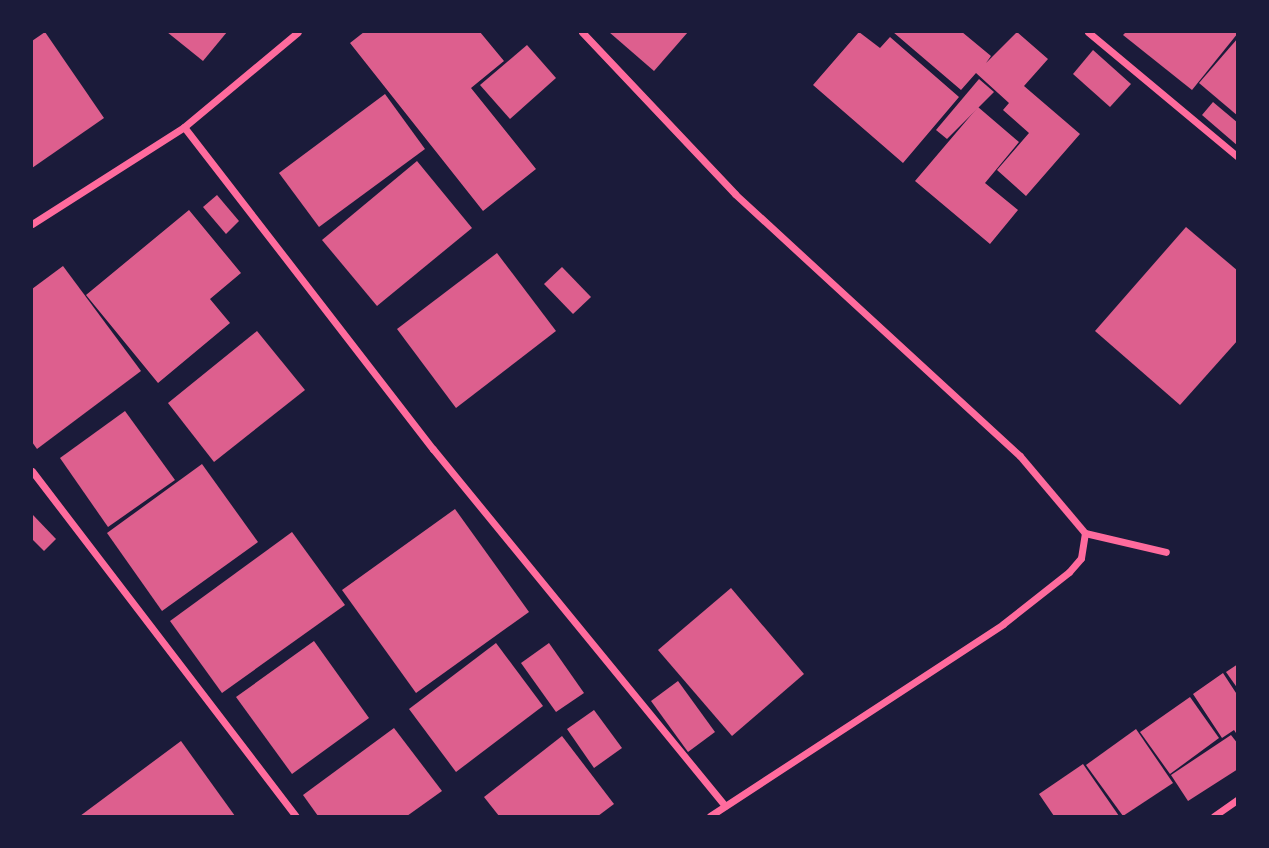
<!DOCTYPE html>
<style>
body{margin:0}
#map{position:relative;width:1269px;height:848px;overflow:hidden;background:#1b1b3a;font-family:Inter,sans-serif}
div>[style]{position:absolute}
.building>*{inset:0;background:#dd5f8e}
.minor>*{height:7px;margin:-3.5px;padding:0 3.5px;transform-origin:3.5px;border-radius:3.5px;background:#ff6b9d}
span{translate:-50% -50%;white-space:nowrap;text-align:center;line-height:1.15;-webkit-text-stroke:6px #1b1b3a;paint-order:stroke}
.frame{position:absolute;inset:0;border:33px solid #1b1b3a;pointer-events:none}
</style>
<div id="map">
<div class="building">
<i style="clip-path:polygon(45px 32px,104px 118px,32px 168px,32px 41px)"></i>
<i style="clip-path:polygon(167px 32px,227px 32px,203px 61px)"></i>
<i style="clip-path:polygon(364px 32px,480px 32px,504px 61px,471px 88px,536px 169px,483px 211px,350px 43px)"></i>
<i style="clip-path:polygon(609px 32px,688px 32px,654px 71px)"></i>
<i style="clip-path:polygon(859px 32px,880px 48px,890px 37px,959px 97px,903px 163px,813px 85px)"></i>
<i style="clip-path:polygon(893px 32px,962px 32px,991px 56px,986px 63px,1017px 32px,1048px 59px,1024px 86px,1080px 134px,1026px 196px,997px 170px,1029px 133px,1003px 110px,1009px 103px,976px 73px,961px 90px)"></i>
<i style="clip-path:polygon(1126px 32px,1238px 32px,1238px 33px,1192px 90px,1123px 35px)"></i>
<i style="clip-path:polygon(1238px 38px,1238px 116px,1199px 83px)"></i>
<i style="clip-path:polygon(527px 45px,556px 78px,510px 119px,480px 85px)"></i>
<i style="clip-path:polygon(1093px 50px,1131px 84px,1110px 107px,1073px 74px)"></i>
<i style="clip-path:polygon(979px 79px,994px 92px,947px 139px,936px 130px)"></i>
<i style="clip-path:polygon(385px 94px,425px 149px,319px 227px,279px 173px)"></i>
<i style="clip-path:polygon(1213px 102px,1238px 123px,1238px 146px,1202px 115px)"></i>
<i style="clip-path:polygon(978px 107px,1019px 142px,985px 183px,1018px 210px,990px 244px,915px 181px)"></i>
<i style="clip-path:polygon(417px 161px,472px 228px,377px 306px,322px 240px)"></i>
<i style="clip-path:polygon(217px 195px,239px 221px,226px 234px,203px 207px)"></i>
<i style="clip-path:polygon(189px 210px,241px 273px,210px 299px,230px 323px,158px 383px,86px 295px)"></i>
<i style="clip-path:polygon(1186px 227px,1238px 271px,1238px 340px,1180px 405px,1095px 331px)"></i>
<i style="clip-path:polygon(497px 253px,556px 331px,456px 408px,397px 329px)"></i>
<i style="clip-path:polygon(63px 266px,141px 371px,37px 449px,32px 442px,32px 289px)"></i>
<i style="clip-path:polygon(562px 267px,591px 297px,573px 314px,544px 284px)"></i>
<i style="clip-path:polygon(257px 331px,305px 390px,214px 462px,168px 403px)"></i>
<i style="clip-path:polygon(125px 411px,175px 480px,108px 527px,60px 458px)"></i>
<i style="clip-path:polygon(202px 464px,258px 542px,162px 611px,107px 533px)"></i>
<i style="clip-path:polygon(455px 509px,529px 612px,416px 693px,342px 590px)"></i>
<i style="clip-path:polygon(33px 515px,56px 539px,44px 551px,32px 539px)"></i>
<i style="clip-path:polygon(292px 532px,345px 605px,222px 693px,170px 621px)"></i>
<i style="clip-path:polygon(731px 588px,804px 674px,732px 736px,658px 650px)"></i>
<i style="clip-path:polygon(314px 641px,369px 718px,292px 774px,236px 697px)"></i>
<i style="clip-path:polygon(496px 643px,543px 706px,456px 772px,409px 709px)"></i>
<i style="clip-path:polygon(549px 643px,584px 693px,556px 712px,521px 663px)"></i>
<i style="clip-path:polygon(1238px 664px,1238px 689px,1226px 672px)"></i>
<i style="clip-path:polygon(1223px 673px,1238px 696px,1238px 736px,1234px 730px,1222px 738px,1193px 694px)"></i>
<i style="clip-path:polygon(678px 681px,715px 732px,688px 752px,651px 701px)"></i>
<i style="clip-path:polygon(1190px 697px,1219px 738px,1170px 774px,1140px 732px)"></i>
<i style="clip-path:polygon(594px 710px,622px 748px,594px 768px,567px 729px)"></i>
<i style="clip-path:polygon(394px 728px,442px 791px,407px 816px,318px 816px,303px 795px)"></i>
<i style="clip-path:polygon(1136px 729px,1173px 783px,1123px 816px,1086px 765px)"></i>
<i style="clip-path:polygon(1231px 735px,1238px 744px,1238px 769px,1188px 801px,1171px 775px)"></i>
<i style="clip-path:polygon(562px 736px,614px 804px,598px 816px,499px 816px,484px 797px)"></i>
<i style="clip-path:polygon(181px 741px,235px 816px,80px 816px)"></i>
<i style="clip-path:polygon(1083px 764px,1119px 816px,1054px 816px,1039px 794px)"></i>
</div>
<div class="minor">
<i style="left:582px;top:32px;width:223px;rotate:46.6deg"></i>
<i style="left:735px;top:194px;width:387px;rotate:42.6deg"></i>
<i style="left:1020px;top:456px;width:101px;rotate:49.8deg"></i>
<i style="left:1085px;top:533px;width:83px;rotate:13.2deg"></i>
<i style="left:1088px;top:32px;width:195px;rotate:39.8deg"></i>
<i style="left:184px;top:127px;width:407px;rotate:52.3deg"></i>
<i style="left:433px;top:449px;width:461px;rotate:50.7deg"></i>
<i style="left:32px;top:224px;width:180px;rotate:-32.5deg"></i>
<i style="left:184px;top:127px;width:148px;rotate:-39.8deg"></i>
<i style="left:32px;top:471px;width:434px;rotate:52.6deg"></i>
<i style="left:710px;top:816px;width:350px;rotate:-33.2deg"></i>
<i style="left:1003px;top:624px;width:84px;rotate:-38.2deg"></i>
<i style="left:1069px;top:572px;width:18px;rotate:-49deg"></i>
<i style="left:1081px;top:558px;width:25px;rotate:-81deg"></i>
<i style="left:1214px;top:816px;width:29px;rotate:-35deg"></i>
</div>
<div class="frame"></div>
</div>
